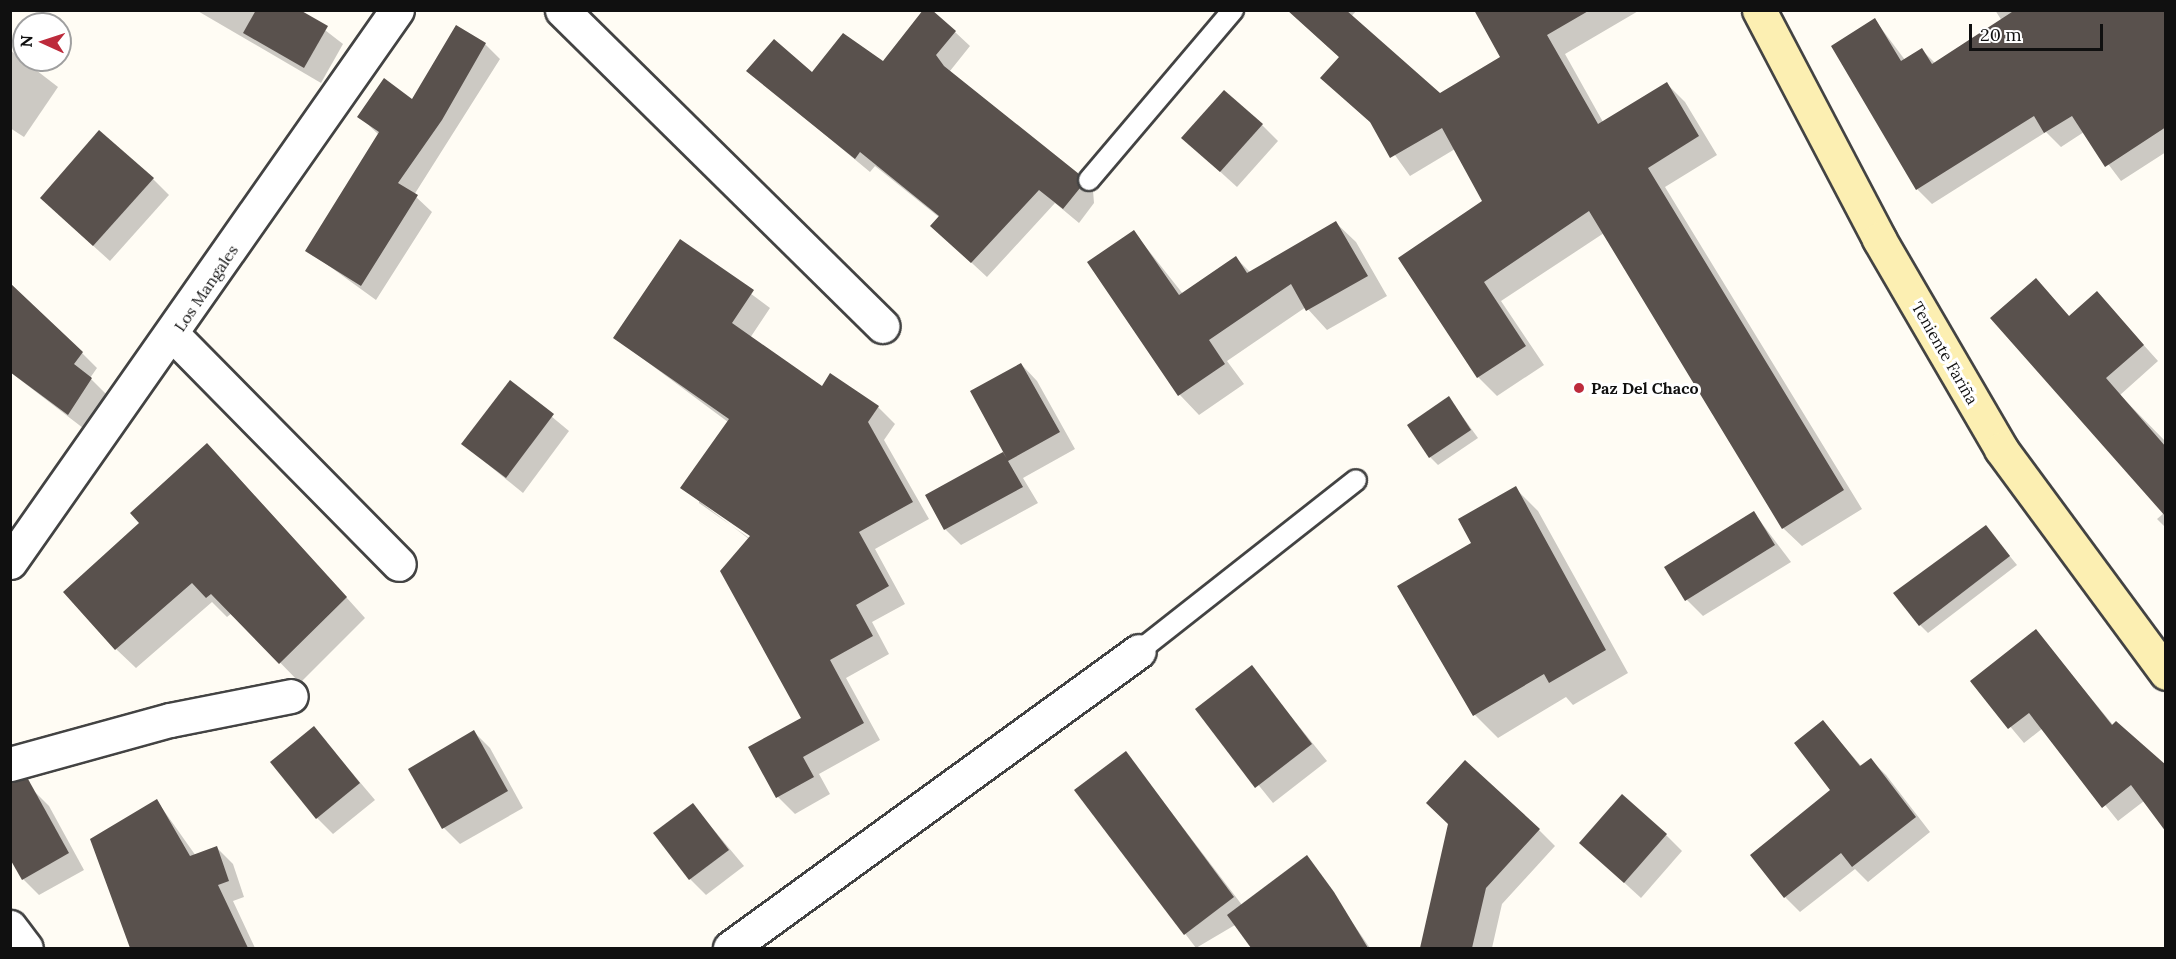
<!DOCTYPE html>
<meta charset="utf-8">
<style>
body{margin:0}
#map{position:relative;width:2176px;height:959px;overflow:hidden;background:#fffcf4;font-family:Lora,serif}
div>[style]{position:absolute}
.shadow>*{inset:0;background:#0003}
.building>*{inset:0;background:#59514d}
.roads{filter:drop-shadow(2px 0 #434343) drop-shadow(-2px 0 #434343) drop-shadow(0 2px #434343) drop-shadow(0 -2px #434343)}
.lane>*{height:20px;margin:-10px;padding:0 10px;transform-origin:10px;border-radius:10px;background:#fff}
.street>*{height:33px;margin:-16.5px;padding:0 16.5px;transform-origin:16.5px;border-radius:16.5px;background:#fff}
.secondary>*{height:33px;margin:-16.5px;padding:0 16.5px;transform-origin:16.5px;border-radius:16.5px;background:#fcefb2}
.dots>*{width:16px;height:16px;translate:-50% -50%;box-sizing:border-box;border:3px solid #fff;border-radius:50%}
span{translate:-50% -50%;white-space:nowrap;text-align:center;line-height:1.15;-webkit-text-stroke:6px #fff;paint-order:stroke}
.street-label{font-size:16px;color:#101010}
.poi-label{font-size:16px;color:#101010;font-weight:700}
.left{translate:0 -50%;text-align:left}
.frame{position:absolute;inset:0;border:12px solid #101010;pointer-events:none}
.north{position:absolute;left:12px;top:12px;width:60px;height:60px;box-sizing:border-box;background:#fff;border:2px solid #9f9f9f;border-radius:50%;rotate:273deg;font-size:16px;font-weight:700;line-height:24px;text-align:center;color:#101010}
.north::after{content:'';display:block;margin:auto;width:21px;height:27px;background:#bd2b3c;clip-path:polygon(50% 0,100% 100%,50% 72%,0 100%)}
.scale{position:absolute;left:1969px;top:24px;width:134px;height:27px;box-sizing:border-box;border:3px solid #101010;border-top:0;padding-left:8px;font-size:18px;line-height:21px;white-space:nowrap;color:#101010;-webkit-text-stroke:4px #fff;paint-order:stroke}
</style>
<div id="map">
<div class="shadow">
<i style="clip-path:polygon(299px 10px,343px 44px,321px 83px,196px 10px)"></i>
<i style="clip-path:polygon(1288px 10px,1357px 10px,1339px 30px,1440px 94px,1502px 58px,1475px 10px,1640px 10px,1565px 54px,1603px 122px,1667px 84px,1685px 102px,1717px 155px,1665px 187px,1862px 509px,1802px 546px,1783px 528px,1604px 233px,1501px 301px,1544px 365px,1497px 396px,1478px 377px,1400px 258px,1484px 201px,1455px 149px,1410px 176px,1374px 126px,1322px 78px,1340px 58px)"></i>
<i style="clip-path:polygon(1995px 10px,2148px 10px,2166px 37px,2166px 152px,2121px 181px,2084px 132px,2061px 147px,2046px 132px,1932px 204px,1917px 189px,1875px 20px,1905px 60px,1922px 50px,1935px 63px,2002px 21px)"></i>
<i style="clip-path:polygon(955px 32px,970px 46px,950px 71px,953px 75px,1093px 190px,1094px 203px,1079px 223px,1055px 203px,987px 277px,947px 240px,940px 218px,875px 166px,870px 172px,748px 71px,812px 74px,883px 63px)"></i>
<i style="clip-path:polygon(485px 44px,500px 59px,414px 195px,432px 212px,376px 300px,307px 250px,379px 135px,359px 116px,413px 101px)"></i>
<i style="clip-path:polygon(10px 50px,58px 87px,24px 137px,10px 128px)"></i>
<i style="clip-path:polygon(1262px 125px,1278px 141px,1237px 187px,1183px 138px)"></i>
<i style="clip-path:polygon(153px 179px,169px 195px,110px 261px,58px 214px)"></i>
<i style="clip-path:polygon(1336px 223px,1356px 242px,1387px 296px,1327px 330px,1306px 307px,1227px 361px,1244px 384px,1199px 415px,1180px 395px,1089px 262px,1134px 232px,1183px 294px,1236px 258px,1251px 273px)"></i>
<i style="clip-path:polygon(evenodd,680px 241px,770px 308px,750px 338px,822px 388px,878px 407px,895px 424px,884px 440px,929px 519px,875px 549px,905px 604px,872px 622px,889px 654px,846px 678px,880px 740px,819px 774px,830px 794px,795px 814px,778px 797px,750px 748px,803px 719px,749px 539px,682px 488px,728px 422px,615px 338px,680px 241px,699px 500px,757px 539px,755px 542px,699px 503px,699px 500px)"></i>
<i style="clip-path:polygon(2036px 280px,2070px 317px,2097px 293px,2158px 361px,2120px 395px,2166px 442px,2166px 528px,2157px 519px,2164px 513px)"></i>
<i style="clip-path:polygon(82px 353px,97px 368px,90px 378px,106px 394px,83px 428px,10px 372px)"></i>
<i style="clip-path:polygon(1021px 364px,1037px 381px,1075px 449px,1023px 478px,1038px 503px,961px 545px,945px 529px,1002px 453px,1007px 458px)"></i>
<i style="clip-path:polygon(510px 382px,569px 431px,523px 493px,463px 444px)"></i>
<i style="clip-path:polygon(1449px 398px,1478px 438px,1438px 465px,1430px 457px)"></i>
<i style="clip-path:polygon(227px 465px,365px 618px,300px 683px,232px 613px,227px 617px,212px 602px,136px 668px,116px 649px)"></i>
<i style="clip-path:polygon(1515px 488px,1538px 511px,1628px 673px,1573px 705px,1566px 697px,1498px 738px,1475px 715px,1473px 544px)"></i>
<i style="clip-path:polygon(1754px 513px,1791px 562px,1703px 616px,1687px 600px)"></i>
<i style="clip-path:polygon(1986px 527px,2017px 565px,1928px 633px,1920px 625px)"></i>
<i style="clip-path:polygon(2036px 631px,2113px 725px,2144px 801px,2118px 821px,2043px 728px,2024px 743px,1972px 681px)"></i>
<i style="clip-path:polygon(1251px 667px,1327px 761px,1273px 803px,1197px 709px)"></i>
<i style="clip-path:polygon(1823px 722px,1862px 767px,1871px 760px,1886px 775px,1930px 832px,1868px 882px,1855px 869px,1800px 912px,1785px 897px,1832px 790px)"></i>
<i style="clip-path:polygon(314px 728px,375px 800px,333px 834px,317px 818px)"></i>
<i style="clip-path:polygon(474px 732px,490px 748px,523px 808px,460px 844px,444px 828px,410px 770px)"></i>
<i style="clip-path:polygon(1126px 753px,1242px 905px,1307px 857px,1370px 948px,1316px 948px,1306px 931px,1283px 948px,1254px 948px,1235px 925px,1196px 948px,1076px 790px)"></i>
<i style="clip-path:polygon(33px 790px,49px 806px,84px 870px,39px 895px,23px 879px)"></i>
<i style="clip-path:polygon(157px 801px,196px 856px,217px 848px,233px 864px,244px 897px,233px 901px,255px 948px,158px 948px,150px 932px)"></i>
<i style="clip-path:polygon(693px 805px,744px 866px,706px 895px,690px 879px)"></i>
<i style="clip-path:polygon(1450px 824px,1539px 830px,1555px 846px,1502px 904px,1492px 948px,1422px 948px)"></i>
<i style="clip-path:polygon(1666px 835px,1682px 851px,1641px 898px,1581px 843px)"></i>
</div>
<div class="building">
<i style="clip-path:polygon(256px 10px,300px 10px,328px 26px,304px 68px,243px 33px)"></i>
<i style="clip-path:polygon(923px 10px,932px 10px,956px 31px,936px 55px,944px 66px,1079px 174px,1080px 188px,1063px 209px,1039px 190px,971px 263px,930px 226px,939px 216px,860px 152px,855px 159px,746px 71px,774px 39px,812px 72px,843px 33px,883px 61px)"></i>
<i style="clip-path:polygon(1287px 10px,1346px 10px,1440px 93px,1500px 57px,1474px 10px,1590px 10px,1547px 35px,1598px 124px,1667px 82px,1699px 136px,1648px 168px,1844px 490px,1782px 529px,1589px 211px,1484px 282px,1526px 346px,1477px 378px,1398px 258px,1482px 201px,1442px 128px,1390px 158px,1370px 122px,1320px 78px,1339px 57px)"></i>
<i style="clip-path:polygon(2015px 10px,2166px 10px,2166px 127px,2105px 167px,2072px 116px,2044px 133px,2034px 116px,1916px 190px,1831px 46px,1875px 18px,1901px 61px,1922px 48px,1932px 64px)"></i>
<i style="clip-path:polygon(456px 25px,486px 43px,442px 120px,398px 183px,418px 195px,361px 286px,305px 251px,379px 132px,357px 117px,384px 78px,412px 99px)"></i>
<i style="clip-path:polygon(1224px 90px,1263px 124px,1220px 172px,1181px 138px)"></i>
<i style="clip-path:polygon(99px 130px,154px 178px,93px 246px,40px 198px)"></i>
<i style="clip-path:polygon(1336px 221px,1368px 276px,1306px 311px,1291px 284px,1209px 340px,1225px 364px,1178px 396px,1087px 262px,1134px 230px,1179px 295px,1236px 256px,1247px 273px)"></i>
<i style="clip-path:polygon(680px 239px,754px 290px,732px 323px,822px 386px,830px 373px,879px 406px,868px 422px,913px 502px,859px 532px,889px 586px,856px 605px,873px 636px,830px 660px,864px 723px,803px 757px,814px 777px,776px 798px,748px 747px,801px 718px,720px 571px,750px 536px,680px 488px,729px 419px,613px 338px)"></i>
<i style="clip-path:polygon(2036px 278px,2069px 316px,2097px 291px,2144px 345px,2106px 378px,2166px 447px,2166px 517px,1990px 318px)"></i>
<i style="clip-path:polygon(10px 283px,83px 352px,74px 364px,92px 378px,68px 415px,10px 372px)"></i>
<i style="clip-path:polygon(1021px 363px,1060px 432px,1008px 461px,1023px 487px,944px 530px,925px 495px,1003px 452px,1007px 459px,970px 391px)"></i>
<i style="clip-path:polygon(510px 380px,554px 414px,506px 478px,461px 444px)"></i>
<i style="clip-path:polygon(1449px 396px,1471px 430px,1429px 458px,1407px 425px)"></i>
<i style="clip-path:polygon(207px 443px,347px 597px,279px 664px,211px 594px,206px 598px,192px 583px,115px 650px,63px 592px,139px 523px,130px 513px)"></i>
<i style="clip-path:polygon(1516px 486px,1606px 650px,1549px 683px,1544px 674px,1473px 716px,1397px 586px,1471px 543px,1458px 519px)"></i>
<i style="clip-path:polygon(1754px 511px,1775px 545px,1685px 601px,1664px 567px)"></i>
<i style="clip-path:polygon(1986px 525px,2010px 556px,1919px 626px,1893px 593px)"></i>
<i style="clip-path:polygon(2036px 629px,2112px 725px,2116px 721px,2166px 765px,2166px 832px,2131px 785px,2102px 808px,2029px 713px,2008px 729px,1970px 681px)"></i>
<i style="clip-path:polygon(1252px 665px,1312px 744px,1255px 788px,1195px 709px)"></i>
<i style="clip-path:polygon(1823px 720px,1860px 766px,1871px 758px,1916px 817px,1852px 867px,1841px 853px,1784px 898px,1750px 855px,1830px 790px,1794px 743px)"></i>
<i style="clip-path:polygon(314px 726px,360px 783px,316px 819px,270px 762px)"></i>
<i style="clip-path:polygon(474px 730px,508px 791px,442px 829px,408px 769px)"></i>
<i style="clip-path:polygon(1126px 751px,1234px 897px,1184px 935px,1074px 790px)"></i>
<i style="clip-path:polygon(1465px 760px,1540px 829px,1486px 888px,1472px 948px,1420px 948px,1448px 824px,1426px 803px)"></i>
<i style="clip-path:polygon(28px 779px,69px 853px,22px 880px,10px 859px,10px 782px)"></i>
<i style="clip-path:polygon(1622px 794px,1667px 834px,1624px 883px,1579px 843px)"></i>
<i style="clip-path:polygon(157px 799px,190px 856px,217px 846px,229px 881px,218px 885px,248px 948px,130px 948px,90px 839px)"></i>
<i style="clip-path:polygon(693px 803px,729px 850px,689px 880px,653px 833px)"></i>
<i style="clip-path:polygon(1307px 855px,1334px 892px,1368px 948px,1251px 948px,1227px 915px)"></i>
</div>
<div class="roads">
<div class="lane">
<i style="left:1089px;top:180px;width:223px;rotate:-49.7deg"></i>
<i style="left:1139px;top:651px;width:276px;rotate:-38.2deg"></i>
</div>
<div class="street">
<i style="left:562px;top:10px;width:450px;rotate:44.6deg"></i>
<i style="left:174px;top:336px;width:320px;rotate:45.4deg"></i>
<i style="left:10px;top:562px;width:674px;rotate:-54.97deg"></i>
<i style="left:10px;top:764px;width:166px;rotate:-15.4deg"></i>
<i style="left:170px;top:720px;width:123px;rotate:-11.2deg"></i>
<i style="left:10px;top:927px;width:26px;rotate:53deg"></i>
<i style="left:730px;top:948px;width:505px;rotate:-35.99deg"></i>
</div>
<div class="secondary">
<i style="left:1759px;top:10px;width:259px;rotate:62.3deg"></i>
<i style="left:1879px;top:239px;width:243px;rotate:59.8deg"></i>
<i style="left:2001px;top:449px;width:278px;rotate:53.6deg"></i>
</div>
</div>
<div class="dots">
<i style="left:1579px;top:388px;background:#bd2b3c"></i>
</div>
<div class="street-label">
<span style="left:206px;top:288px;rotate:-56deg">Los Mangales</span>
<span style="left:1945px;top:353px;rotate:60deg">Teniente Fariña</span>
</div>
<div class="poi-label">
<span class="left" style="left:1591px;top:388px">Paz Del Chaco</span>
</div>
<div class="frame"></div>
<div class="north">N</div>
<div class="scale">20 m</div>
</div>
